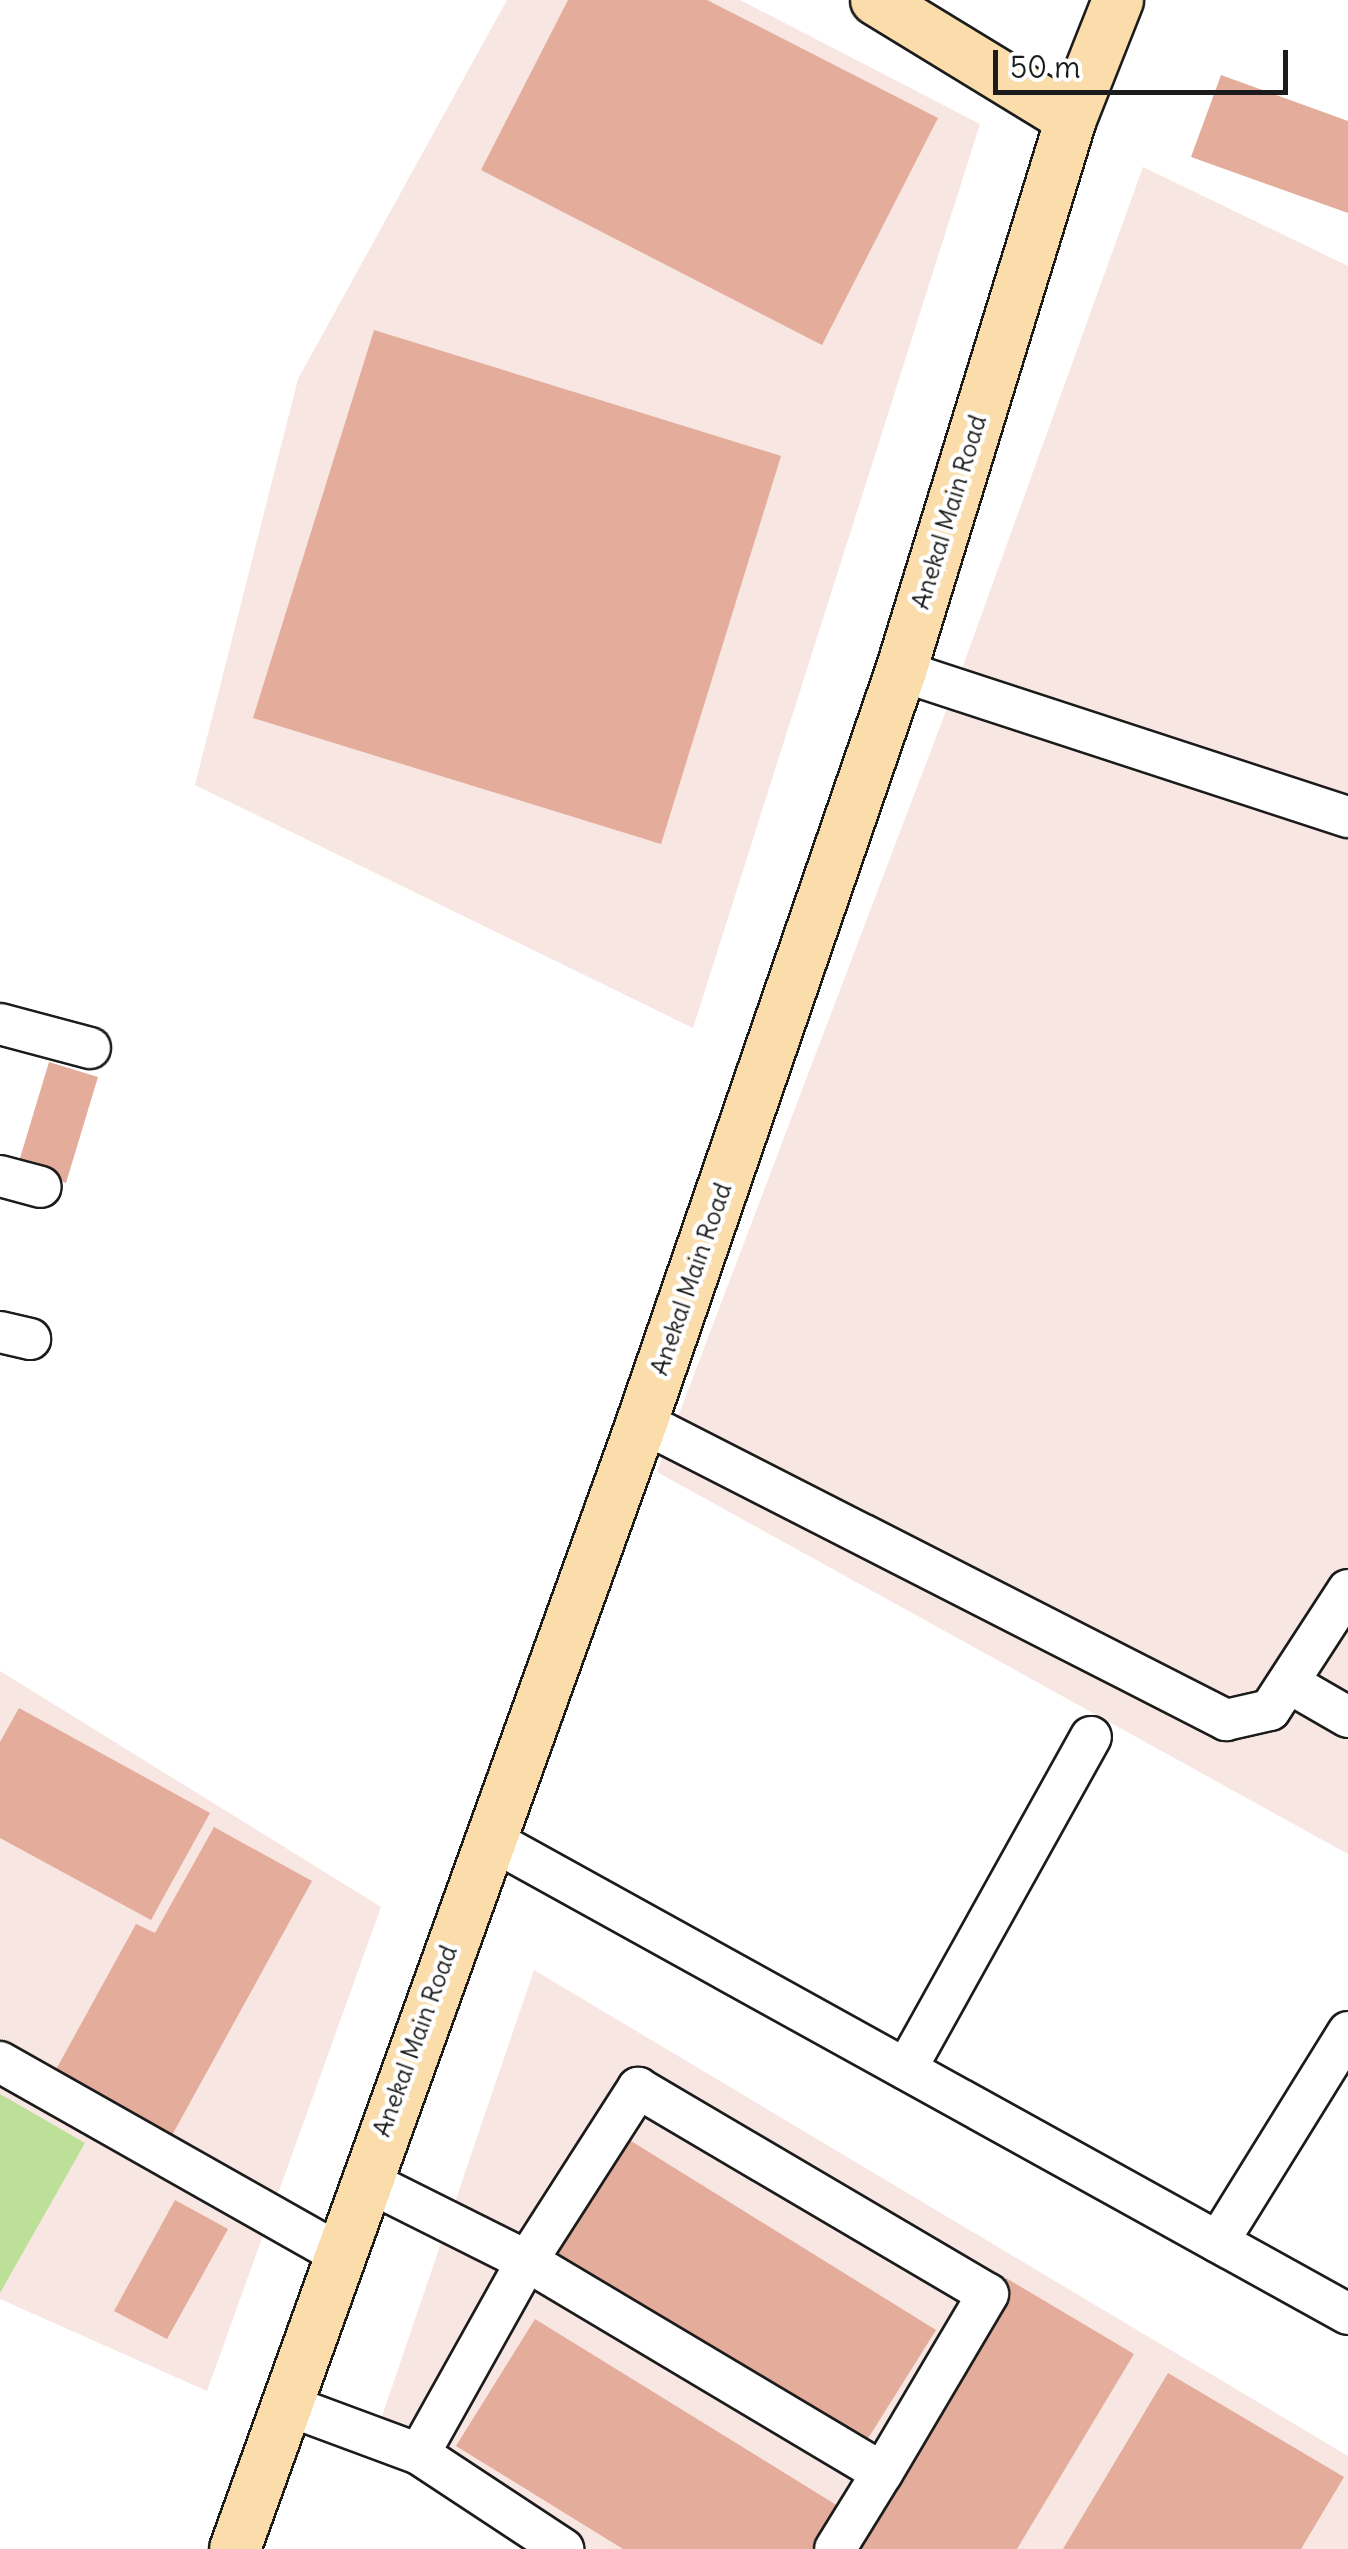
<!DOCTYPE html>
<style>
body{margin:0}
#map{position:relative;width:1348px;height:2549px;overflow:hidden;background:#fff;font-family:Delius,sans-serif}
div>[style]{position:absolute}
.built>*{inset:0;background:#f7e6e1}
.green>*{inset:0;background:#bde099}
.building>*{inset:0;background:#e4ac9b}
.roads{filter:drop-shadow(2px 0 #1c1c1c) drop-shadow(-2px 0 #1c1c1c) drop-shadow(0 2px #1c1c1c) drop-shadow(0 -2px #1c1c1c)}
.minor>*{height:40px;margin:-20px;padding:0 20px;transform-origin:20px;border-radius:20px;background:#fff}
.major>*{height:50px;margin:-25px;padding:0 25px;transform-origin:25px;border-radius:25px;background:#faddab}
span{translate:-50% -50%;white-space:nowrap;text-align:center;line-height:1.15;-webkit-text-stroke:9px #fff;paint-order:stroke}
.street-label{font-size:25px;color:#1c1c1c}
.scale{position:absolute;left:993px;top:50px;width:295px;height:45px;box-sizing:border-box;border:5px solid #1c1c1c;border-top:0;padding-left:12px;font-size:30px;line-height:35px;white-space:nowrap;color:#1c1c1c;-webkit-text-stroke:8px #fff;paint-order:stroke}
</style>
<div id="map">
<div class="built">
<i style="clip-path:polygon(507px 0,740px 0,980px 124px,693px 1028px,195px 785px,298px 379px)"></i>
<i style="clip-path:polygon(1143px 167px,1348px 266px,1348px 1854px,657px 1472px,963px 666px)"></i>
<i style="clip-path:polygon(0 1671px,381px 1907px,207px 2391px,0 2299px)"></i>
<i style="clip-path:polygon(534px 1970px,1348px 2456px,1348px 2549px,549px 2549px,377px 2431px)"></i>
</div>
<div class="green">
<i style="clip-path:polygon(0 2094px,85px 2143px,0 2293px)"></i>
</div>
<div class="building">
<i style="clip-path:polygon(568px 0,707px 0,938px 118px,822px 345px,481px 170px)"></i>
<i style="clip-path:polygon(1221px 75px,1348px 121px,1348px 213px,1191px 157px)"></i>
<i style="clip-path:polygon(374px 330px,781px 456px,661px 844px,253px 718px)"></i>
<i style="clip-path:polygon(49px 1062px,98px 1077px,66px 1183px,17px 1168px)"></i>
<i style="clip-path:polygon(19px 1708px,210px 1813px,151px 1920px,0 1838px,0 1742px)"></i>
<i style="clip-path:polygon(214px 1827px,312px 1881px,165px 2148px,48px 2084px,136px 1924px,155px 1933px)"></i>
<i style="clip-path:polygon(623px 2136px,936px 2330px,862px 2448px,549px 2255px)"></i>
<i style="clip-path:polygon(175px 2200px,228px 2229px,167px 2339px,114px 2311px)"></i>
<i style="clip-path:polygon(1006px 2278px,1134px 2354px,1017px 2549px,844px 2549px)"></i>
<i style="clip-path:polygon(535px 2319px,838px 2506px,812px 2549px,623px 2549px,456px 2446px)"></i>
<i style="clip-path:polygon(1168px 2373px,1344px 2477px,1301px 2549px,1063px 2549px)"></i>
</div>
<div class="roads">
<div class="minor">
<i style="left:901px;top:671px;width:470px;rotate:18.1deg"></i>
<i style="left:0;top:1024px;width:93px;rotate:14.9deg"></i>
<i style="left:0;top:1176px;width:42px;rotate:15deg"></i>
<i style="left:0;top:1332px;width:31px;rotate:13deg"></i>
<i style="left:642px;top:1422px;width:656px;rotate:27.03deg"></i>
<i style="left:1226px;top:1720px;width:45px;rotate:-12.8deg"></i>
<i style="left:1270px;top:1710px;width:143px;rotate:-57deg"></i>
<i style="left:1289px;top:1683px;width:68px;rotate:30deg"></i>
<i style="left:488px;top:1838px;width:983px;rotate:28.96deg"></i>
<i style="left:0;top:2062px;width:388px;rotate:29.5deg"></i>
<i style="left:906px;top:2069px;width:380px;rotate:-60.9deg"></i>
<i style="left:365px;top:2180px;width:181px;rotate:26.6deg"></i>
<i style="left:527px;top:2261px;width:413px;rotate:30.8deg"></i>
<i style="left:882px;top:2473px;width:89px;rotate:121.7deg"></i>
<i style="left:1218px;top:2242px;width:247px;rotate:-58.2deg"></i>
<i style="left:284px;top:2404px;width:144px;rotate:20.3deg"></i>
<i style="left:419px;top:2454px;width:173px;rotate:33.4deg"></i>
<i style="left:419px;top:2454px;width:221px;rotate:-60.8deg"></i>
<i style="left:527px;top:2261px;width:206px;rotate:-57.3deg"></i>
<i style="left:638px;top:2088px;width:406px;rotate:30.5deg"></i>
<i style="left:988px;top:2294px;width:208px;rotate:120.6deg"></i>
</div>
<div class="major">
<i style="left:876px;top:0;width:228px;rotate:31.4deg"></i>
<i style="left:235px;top:2549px;width:1198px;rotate:-70.14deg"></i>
<i style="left:642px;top:1422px;width:794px;rotate:-70.97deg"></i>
<i style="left:901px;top:671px;width:578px;rotate:-72.88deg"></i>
<i style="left:1071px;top:119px;width:128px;rotate:-68.4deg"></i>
</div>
</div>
<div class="street-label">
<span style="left:949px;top:512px;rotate:-73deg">Anekal Main Road</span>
<span style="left:691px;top:1279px;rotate:-71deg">Anekal Main Road</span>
<span style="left:415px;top:2041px;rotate:-70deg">Anekal Main Road</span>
</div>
<div class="scale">50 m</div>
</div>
